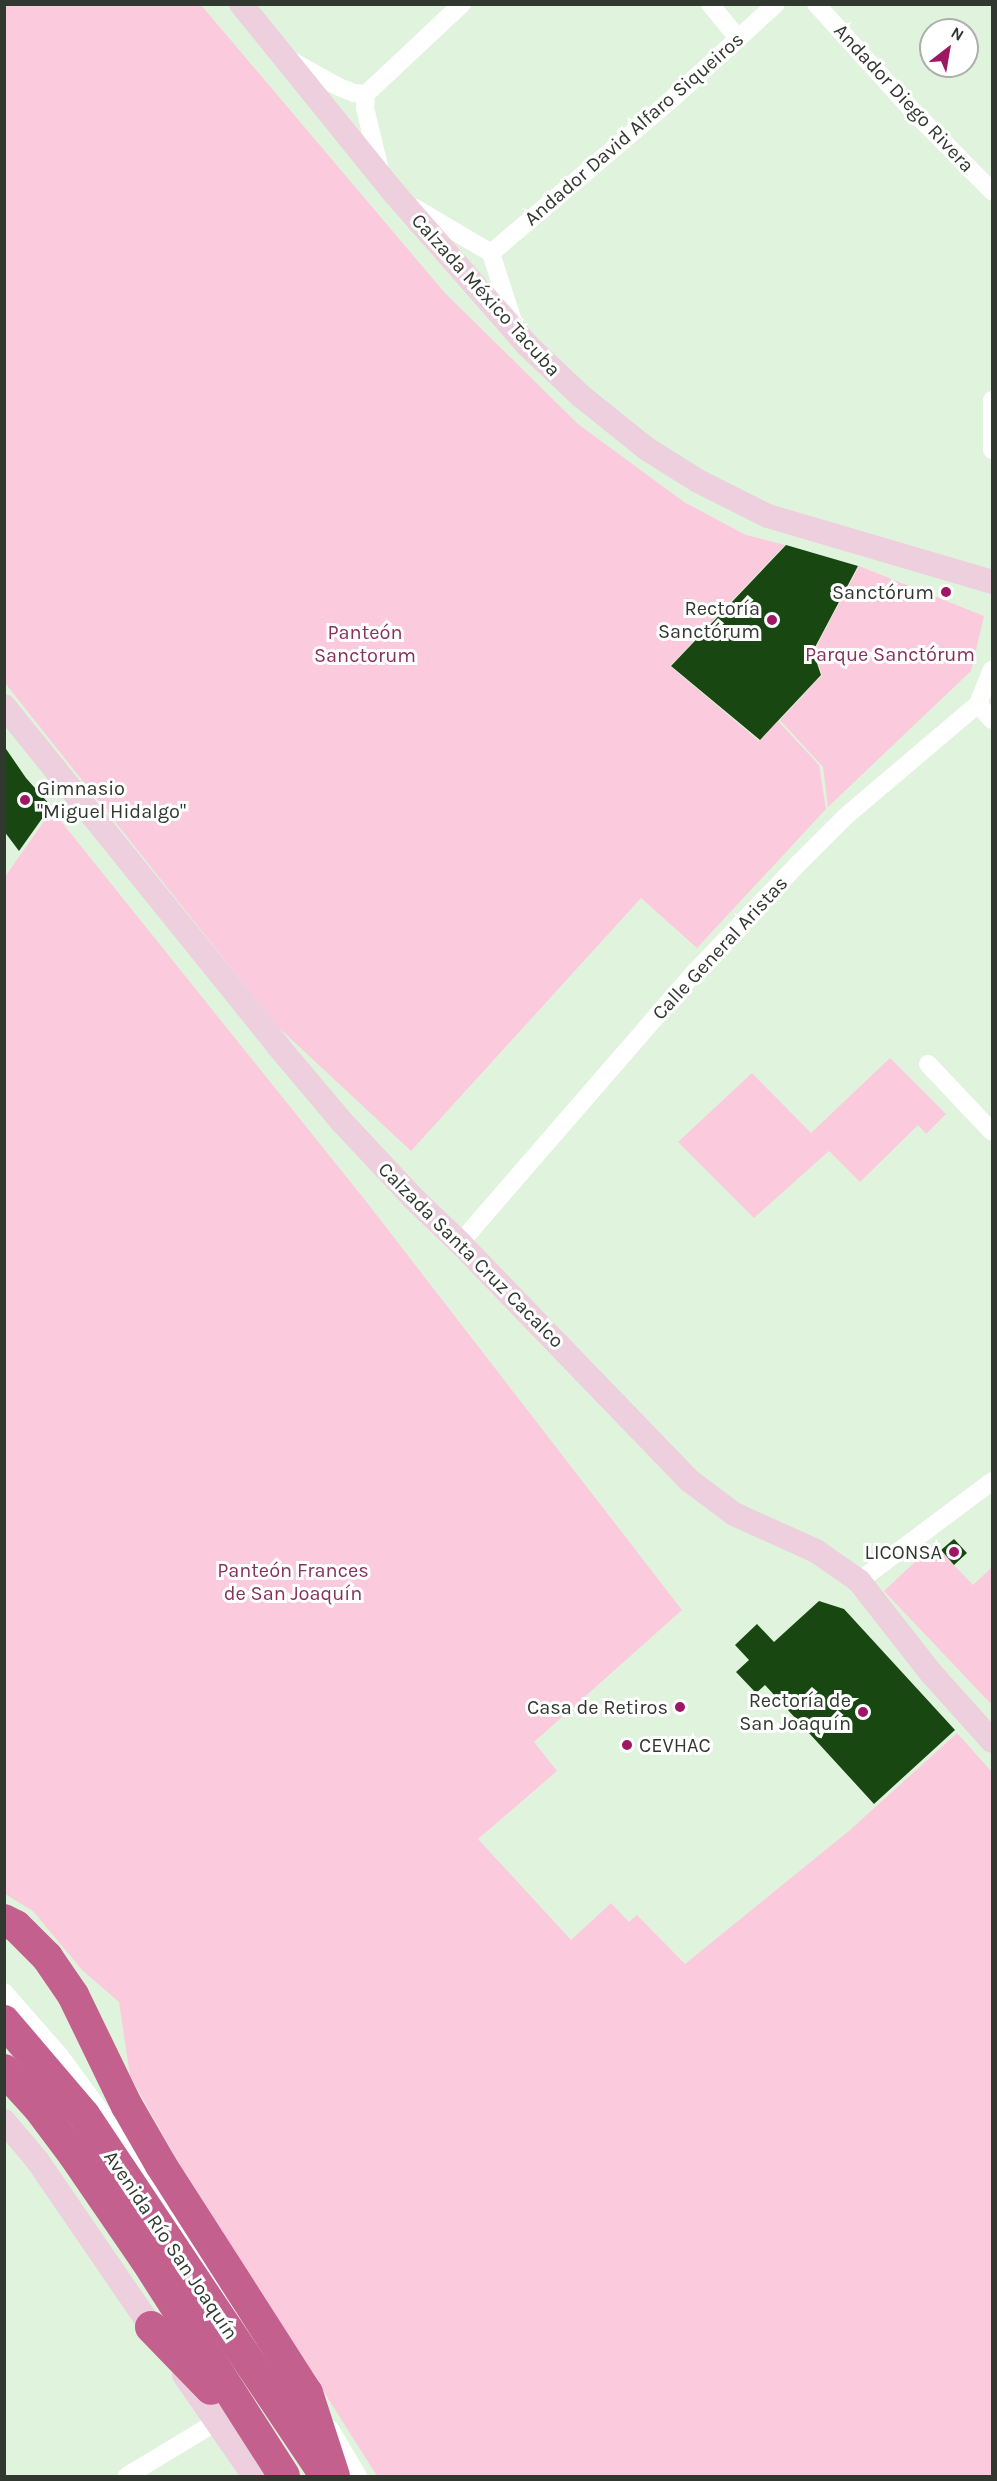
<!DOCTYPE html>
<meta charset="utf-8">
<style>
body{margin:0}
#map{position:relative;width:997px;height:2481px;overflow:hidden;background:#e0f4dd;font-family:Karla,sans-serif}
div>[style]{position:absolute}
.green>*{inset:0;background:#fccadd}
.building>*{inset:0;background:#184712}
.street>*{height:18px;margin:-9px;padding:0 9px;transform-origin:9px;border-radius:9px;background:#fff}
.secondary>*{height:24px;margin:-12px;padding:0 12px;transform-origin:12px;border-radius:12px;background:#edcfdd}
.highway>*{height:32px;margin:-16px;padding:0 16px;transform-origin:16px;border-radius:16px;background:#c3608d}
.dots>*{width:16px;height:16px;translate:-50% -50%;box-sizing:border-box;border:3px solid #fff;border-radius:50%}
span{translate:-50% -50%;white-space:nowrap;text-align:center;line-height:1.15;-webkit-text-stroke:6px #fff;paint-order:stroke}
.street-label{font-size:20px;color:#30382f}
.poi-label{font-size:20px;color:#30382f}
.right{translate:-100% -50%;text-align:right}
.left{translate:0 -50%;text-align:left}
.park-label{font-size:20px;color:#87315a}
.frame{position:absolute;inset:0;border:6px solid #30382f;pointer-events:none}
.north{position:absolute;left:919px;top:18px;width:60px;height:60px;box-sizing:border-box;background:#fff;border:2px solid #acafac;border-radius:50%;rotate:31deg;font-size:16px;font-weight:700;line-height:24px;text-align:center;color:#30382f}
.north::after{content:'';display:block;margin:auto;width:21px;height:27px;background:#9f1662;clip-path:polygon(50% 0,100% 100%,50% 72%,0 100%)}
</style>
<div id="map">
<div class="green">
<i style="clip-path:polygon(5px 5px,201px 5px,445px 293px,578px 424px,684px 502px,746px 535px,785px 545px,670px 666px,759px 741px,778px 721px,819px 765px,826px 809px,697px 948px,641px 898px,411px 1151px,277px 1026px,5px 683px)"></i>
<i style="clip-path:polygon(859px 566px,984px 616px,971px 671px,828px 807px,823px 767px,780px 720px,822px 675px,814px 651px)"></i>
<i style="clip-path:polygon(52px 810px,365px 1200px,682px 1610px,534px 1742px,557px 1771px,478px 1839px,571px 1940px,611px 1903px,629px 1922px,637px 1915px,685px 1964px,850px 1830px,957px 1733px,992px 1772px,992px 2476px,377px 2476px,174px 2155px,130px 2076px,119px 2002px,82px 1970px,33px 1911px,5px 1894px,4px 878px)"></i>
<i style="clip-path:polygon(890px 1058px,946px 1114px,926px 1134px,918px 1125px,860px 1182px,829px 1151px,754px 1218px,678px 1142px,752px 1073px,811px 1133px)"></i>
<i style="clip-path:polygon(934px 1544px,973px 1585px,992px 1567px,992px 1701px,990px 1703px,884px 1591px)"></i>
</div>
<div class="building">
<i style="clip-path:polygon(786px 545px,858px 566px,813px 651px,821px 675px,760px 740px,671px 666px)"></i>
<i style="clip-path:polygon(4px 746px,26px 778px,51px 806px,19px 851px,4px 831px)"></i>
<i style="clip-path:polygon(954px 1539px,967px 1553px,954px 1565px,941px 1550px)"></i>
<i style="clip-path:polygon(819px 1601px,844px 1609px,955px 1730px,874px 1804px,765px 1685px,756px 1693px,736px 1672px,749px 1660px,735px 1645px,757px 1624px,774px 1642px)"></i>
</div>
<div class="street">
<i style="left:710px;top:4px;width:43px;rotate:50.7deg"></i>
<i style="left:816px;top:4px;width:143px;rotate:47.8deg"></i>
<i style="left:912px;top:110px;width:114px;rotate:45.4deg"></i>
<i style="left:290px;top:60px;width:56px;rotate:28.9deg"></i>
<i style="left:339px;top:87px;width:16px;rotate:22deg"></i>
<i style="left:354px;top:93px;width:12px;rotate:5deg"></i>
<i style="left:381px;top:174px;width:68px;rotate:-103.6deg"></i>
<i style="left:365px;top:108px;width:14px;rotate:-86deg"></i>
<i style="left:366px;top:94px;width:132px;rotate:-43.2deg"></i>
<i style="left:415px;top:208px;width:88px;rotate:30.6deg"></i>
<i style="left:491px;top:253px;width:240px;rotate:-40.4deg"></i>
<i style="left:674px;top:97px;width:138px;rotate:-42.4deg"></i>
<i style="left:491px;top:253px;width:82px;rotate:72.2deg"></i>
<i style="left:992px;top:400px;width:50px;rotate:90deg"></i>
<i style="left:978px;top:704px;width:21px;rotate:49deg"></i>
<i style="left:928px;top:1064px;width:93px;rotate:46.7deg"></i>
<i style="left:460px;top:1243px;width:360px;rotate:-49.1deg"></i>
<i style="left:696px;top:971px;width:149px;rotate:-46.4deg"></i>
<i style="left:799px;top:863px;width:66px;rotate:-45deg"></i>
<i style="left:846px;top:816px;width:173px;rotate:-40.3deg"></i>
<i style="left:978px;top:704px;width:37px;rotate:-68deg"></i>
<i style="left:859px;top:1581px;width:166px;rotate:-36.9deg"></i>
<i style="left:4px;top:1992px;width:85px;rotate:48.8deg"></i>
<i style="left:60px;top:2056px;width:108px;rotate:53.7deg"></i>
<i style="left:124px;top:2143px;width:151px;rotate:56.6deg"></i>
<i style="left:207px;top:2269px;width:51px;rotate:53.8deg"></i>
<i style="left:330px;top:2429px;width:55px;rotate:59.2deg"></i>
<i style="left:127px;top:2476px;width:104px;rotate:-31.2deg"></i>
</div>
<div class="secondary">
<i style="left:241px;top:4px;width:245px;rotate:51deg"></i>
<i style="left:395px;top:194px;width:201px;rotate:48.8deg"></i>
<i style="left:527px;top:345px;width:74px;rotate:43.4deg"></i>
<i style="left:581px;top:396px;width:85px;rotate:38.8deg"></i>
<i style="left:647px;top:449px;width:60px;rotate:32.1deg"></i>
<i style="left:698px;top:481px;width:78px;rotate:26.6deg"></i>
<i style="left:768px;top:516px;width:234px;rotate:16.4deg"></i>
<i style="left:4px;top:706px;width:437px;rotate:51.1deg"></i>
<i style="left:278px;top:1046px;width:99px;rotate:49.9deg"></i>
<i style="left:342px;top:1122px;width:105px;rotate:46.9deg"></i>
<i style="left:414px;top:1199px;width:64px;rotate:43.7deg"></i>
<i style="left:460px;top:1243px;width:331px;rotate:46deg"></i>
<i style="left:690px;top:1481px;width:55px;rotate:36.9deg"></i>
<i style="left:734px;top:1514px;width:90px;rotate:24.3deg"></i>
<i style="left:816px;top:1551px;width:52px;rotate:34.9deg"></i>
<i style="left:859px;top:1581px;width:117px;rotate:52deg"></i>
<i style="left:931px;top:1673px;width:91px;rotate:48.1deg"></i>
<i style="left:4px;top:2121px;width:51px;rotate:49.8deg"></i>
<i style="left:37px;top:2160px;width:219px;rotate:55.6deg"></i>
<i style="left:184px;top:2375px;width:123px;rotate:55.3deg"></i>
</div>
<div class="highway">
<i style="left:4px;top:1920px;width:13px;rotate:27deg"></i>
<i style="left:16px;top:1926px;width:44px;rotate:45deg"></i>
<i style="left:47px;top:1957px;width:46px;rotate:55.6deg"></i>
<i style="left:73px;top:1995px;width:123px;rotate:64.1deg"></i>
<i style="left:127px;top:2106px;width:68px;rotate:60deg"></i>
<i style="left:161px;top:2165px;width:271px;rotate:57.4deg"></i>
<i style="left:307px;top:2393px;width:87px;rotate:72deg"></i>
<i style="left:4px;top:2021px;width:123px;rotate:49.6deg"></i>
<i style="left:84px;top:2115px;width:431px;rotate:56.2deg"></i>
<i style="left:4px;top:2070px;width:50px;rotate:47.4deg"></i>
<i style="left:38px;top:2107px;width:60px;rotate:53.1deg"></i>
<i style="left:74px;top:2155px;width:127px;rotate:55.6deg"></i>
<i style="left:146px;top:2260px;width:256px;rotate:57.4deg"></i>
<i style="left:151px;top:2327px;width:86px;rotate:45.9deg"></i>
</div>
<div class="dots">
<i style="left:946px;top:592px;background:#9f1662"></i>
<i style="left:772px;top:620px;background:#9f1662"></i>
<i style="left:25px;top:800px;background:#9f1662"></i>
<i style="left:954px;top:1552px;background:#9f1662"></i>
<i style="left:680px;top:1707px;background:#9f1662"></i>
<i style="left:863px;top:1712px;background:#9f1662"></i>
<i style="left:627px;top:1745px;background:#9f1662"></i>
</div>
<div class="street-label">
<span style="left:904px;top:98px;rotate:47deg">Andador Diego Rivera</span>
<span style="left:634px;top:129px;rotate:-41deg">Andador David Alfaro Siqueiros</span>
<span style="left:486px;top:295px;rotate:48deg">Calzada México Tacuba</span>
<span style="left:720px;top:948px;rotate:-47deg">Calle General Aristas</span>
<span style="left:471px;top:1255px;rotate:45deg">Calzada Santa Cruz Cacalco</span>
<span style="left:171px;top:2245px;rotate:56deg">Avenida Río San Joaquín</span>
</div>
<div class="poi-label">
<span class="right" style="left:934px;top:592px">Sanctórum</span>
<span class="right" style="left:760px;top:620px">Rectoría<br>Sanctórum</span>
<span class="left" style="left:37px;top:800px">Gimnasio<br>"Miguel Hidalgo"</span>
<span class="right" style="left:942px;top:1552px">LICONSA</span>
<span class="right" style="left:851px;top:1712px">Rectoría de<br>San Joaquín</span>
<span class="right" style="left:668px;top:1707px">Casa de Retiros</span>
<span class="left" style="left:639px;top:1745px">CEVHAC</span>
</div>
<div class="park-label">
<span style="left:365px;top:644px">Panteón<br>Sanctorum</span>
<span style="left:890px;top:654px">Parque Sanctórum</span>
<span style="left:293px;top:1582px">Panteón Frances<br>de San Joaquín</span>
</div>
<div class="frame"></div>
<div class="north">N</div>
</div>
